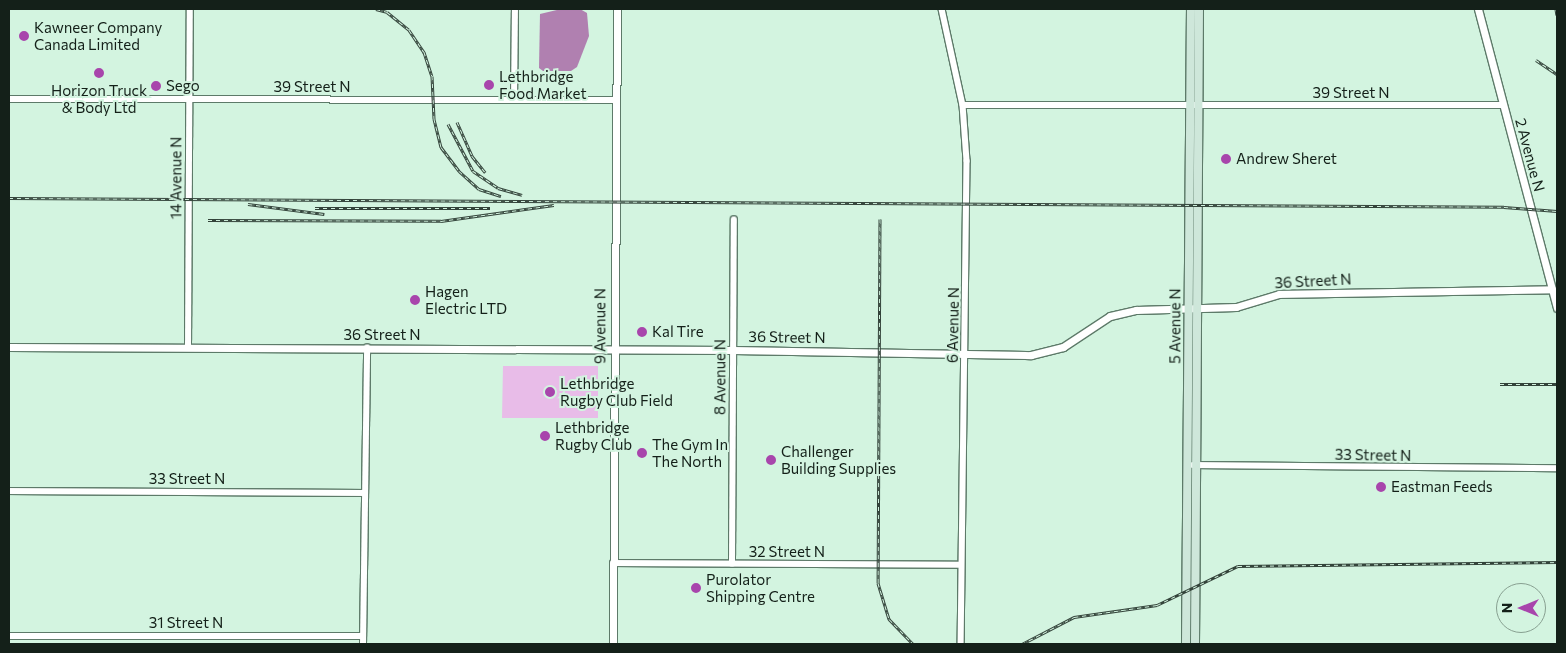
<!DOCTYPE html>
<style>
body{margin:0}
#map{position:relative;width:1566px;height:653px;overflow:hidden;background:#d3f4e0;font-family:Commissioner,sans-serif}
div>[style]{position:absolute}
.green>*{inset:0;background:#e8bce8}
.water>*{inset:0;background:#b080b0}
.roads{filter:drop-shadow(1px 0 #5d7a69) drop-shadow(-1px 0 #5d7a69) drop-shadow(0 1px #5d7a69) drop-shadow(0 -1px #5d7a69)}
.minor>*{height:5.5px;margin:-2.75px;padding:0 2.75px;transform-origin:2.75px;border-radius:2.75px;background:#fff}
.tertiary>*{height:7px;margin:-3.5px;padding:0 3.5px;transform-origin:3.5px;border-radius:3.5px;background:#fff}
.secondary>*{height:8px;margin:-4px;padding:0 4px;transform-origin:4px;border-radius:4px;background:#cee7da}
.rail>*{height:3px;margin-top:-1.5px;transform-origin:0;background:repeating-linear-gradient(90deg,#d3f4e0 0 4px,#33433a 0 8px);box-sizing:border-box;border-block:1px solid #33433a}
.dots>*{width:14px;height:14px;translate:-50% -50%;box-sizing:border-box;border:2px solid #d3f4e0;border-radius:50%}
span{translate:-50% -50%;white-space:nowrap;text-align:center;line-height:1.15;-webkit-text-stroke:4px #d3f4e0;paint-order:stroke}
.poi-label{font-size:15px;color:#142019}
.left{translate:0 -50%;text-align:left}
.street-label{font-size:15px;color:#142019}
.frame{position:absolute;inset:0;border:10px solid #142019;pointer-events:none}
.north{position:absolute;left:1496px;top:583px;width:50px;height:50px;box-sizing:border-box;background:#d3f4e0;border:1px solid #879f90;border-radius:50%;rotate:270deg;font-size:14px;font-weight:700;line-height:20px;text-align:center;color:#142019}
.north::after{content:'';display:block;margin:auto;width:18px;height:22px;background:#a845ac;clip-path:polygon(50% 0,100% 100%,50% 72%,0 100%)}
</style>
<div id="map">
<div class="green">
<i style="clip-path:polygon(503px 366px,598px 366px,598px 418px,502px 418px)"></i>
</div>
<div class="water">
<i style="clip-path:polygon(561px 9px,580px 9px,587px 13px,589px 36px,577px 67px,571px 71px,543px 71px,539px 68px,540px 14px)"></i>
</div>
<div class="roads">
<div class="minor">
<i style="left:942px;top:9px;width:98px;rotate:77.7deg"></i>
<i style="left:963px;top:105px;width:56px;rotate:85.9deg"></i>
<i style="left:967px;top:161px;width:483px;rotate:90.7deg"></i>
<i style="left:9px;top:99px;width:607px;rotate:0.09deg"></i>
<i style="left:514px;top:100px;width:91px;rotate:-89.4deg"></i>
<i style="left:963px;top:105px;width:539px"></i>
<i style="left:188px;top:348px;width:339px;rotate:-89.7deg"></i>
<i style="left:1193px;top:465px;width:364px;rotate:0.5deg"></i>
<i style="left:9px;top:491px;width:355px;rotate:0.3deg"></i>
<i style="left:613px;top:563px;width:348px;rotate:0.3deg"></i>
<i style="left:732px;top:564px;width:344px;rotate:-89.7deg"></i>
<i style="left:9px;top:636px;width:354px"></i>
<i style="left:363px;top:644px;width:296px;rotate:-89.2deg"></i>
</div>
<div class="tertiary">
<i style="left:1478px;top:9px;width:309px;rotate:75.2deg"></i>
<i style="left:9px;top:347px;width:724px;rotate:0.24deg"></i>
<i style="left:733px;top:350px;width:298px;rotate:1deg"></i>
<i style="left:1031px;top:355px;width:33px;rotate:-14deg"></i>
<i style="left:1063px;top:347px;width:56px;rotate:-33.4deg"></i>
<i style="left:1110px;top:316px;width:27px;rotate:-13deg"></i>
<i style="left:1136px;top:310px;width:100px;rotate:-1.7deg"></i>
<i style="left:1236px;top:307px;width:45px;rotate:-16.8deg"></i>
<i style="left:1279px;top:294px;width:273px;rotate:-1deg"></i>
<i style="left:613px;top:644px;width:635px;rotate:-89.64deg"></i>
</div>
<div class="secondary">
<i style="left:1186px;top:644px;width:635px;rotate:-89.55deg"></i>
<i style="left:1195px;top:644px;width:635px;rotate:-89.64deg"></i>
</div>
</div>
<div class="rail">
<i style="left:376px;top:9px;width:11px;rotate:15deg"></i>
<i style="left:387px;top:12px;width:28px;rotate:39deg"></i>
<i style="left:409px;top:30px;width:27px;rotate:56deg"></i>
<i style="left:424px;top:52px;width:25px;rotate:72deg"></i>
<i style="left:432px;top:76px;width:43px;rotate:87.3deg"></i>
<i style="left:434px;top:119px;width:29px;rotate:76deg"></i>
<i style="left:441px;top:147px;width:30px;rotate:53deg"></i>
<i style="left:459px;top:171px;width:27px;rotate:42deg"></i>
<i style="left:479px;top:189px;width:23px;rotate:18deg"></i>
<i style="left:1556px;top:9px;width:6px;rotate:81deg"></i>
<i style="left:1536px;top:60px;width:25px;rotate:34deg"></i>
<i style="left:457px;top:122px;width:37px;rotate:66deg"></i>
<i style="left:472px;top:156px;width:21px;rotate:51deg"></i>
<i style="left:448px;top:124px;width:53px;rotate:62deg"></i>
<i style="left:473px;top:171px;width:30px;rotate:34deg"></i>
<i style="left:498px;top:188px;width:25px;rotate:16deg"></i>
<i style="left:9px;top:198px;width:1495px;rotate:0.34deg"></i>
<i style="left:1504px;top:207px;width:53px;rotate:4.3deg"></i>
<i style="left:248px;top:204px;width:77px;rotate:7.5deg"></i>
<i style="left:315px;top:208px;width:175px"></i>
<i style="left:880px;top:219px;width:364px;rotate:90.3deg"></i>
<i style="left:878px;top:583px;width:38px;rotate:73deg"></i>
<i style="left:889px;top:619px;width:35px;rotate:46deg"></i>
<i style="left:208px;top:220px;width:233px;rotate:0.2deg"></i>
<i style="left:441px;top:221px;width:114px;rotate:-8.1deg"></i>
<i style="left:1500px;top:384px;width:57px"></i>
<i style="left:1022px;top:644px;width:59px;rotate:-27.4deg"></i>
<i style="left:1074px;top:617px;width:84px;rotate:-8.2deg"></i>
<i style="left:1157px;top:605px;width:90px;rotate:-25.7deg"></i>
<i style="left:1238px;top:566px;width:319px;rotate:-0.7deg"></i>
</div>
<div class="dots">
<i style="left:24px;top:36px;background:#a845ac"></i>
<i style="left:99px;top:73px;background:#a845ac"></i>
<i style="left:489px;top:85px;background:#a845ac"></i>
<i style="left:156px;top:86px;background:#a845ac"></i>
<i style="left:1226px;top:159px;background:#a845ac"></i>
<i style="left:415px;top:300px;background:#a845ac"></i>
<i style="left:642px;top:332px;background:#a845ac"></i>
<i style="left:550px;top:392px;background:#a845ac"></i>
<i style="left:545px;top:436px;background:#a845ac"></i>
<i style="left:642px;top:453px;background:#a845ac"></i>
<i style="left:771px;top:460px;background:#a845ac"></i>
<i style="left:1381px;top:487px;background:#a845ac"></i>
<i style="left:696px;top:588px;background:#a845ac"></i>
</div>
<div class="poi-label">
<span class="left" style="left:34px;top:36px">Kawneer Company<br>Canada Limited</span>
<span class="left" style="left:499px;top:85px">Lethbridge<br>Food Market</span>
<span class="left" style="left:166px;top:86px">Sego</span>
<span style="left:99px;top:99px">Horizon Truck<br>&amp; Body Ltd</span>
<span class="left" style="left:1236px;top:159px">Andrew Sheret</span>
<span class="left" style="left:425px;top:300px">Hagen<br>Electric LTD</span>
<span class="left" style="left:652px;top:332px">Kal Tire</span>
<span class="left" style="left:560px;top:392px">Lethbridge<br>Rugby Club Field</span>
<span class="left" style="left:555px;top:436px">Lethbridge<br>Rugby Club</span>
<span class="left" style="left:652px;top:453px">The Gym In<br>The North</span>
<span class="left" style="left:781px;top:460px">Challenger<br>Building Supplies</span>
<span class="left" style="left:1391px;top:487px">Eastman Feeds</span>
<span class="left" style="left:706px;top:588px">Purolator<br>Shipping Centre</span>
</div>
<div class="street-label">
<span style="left:312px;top:87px">39 Street N</span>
<span style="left:1351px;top:93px">39 Street N</span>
<span style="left:1530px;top:155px;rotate:75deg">2 Avenue N</span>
<span style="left:176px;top:178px;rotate:-90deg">14 Avenue N</span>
<span style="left:1313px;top:281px;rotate:-3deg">36 Street N</span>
<span style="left:953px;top:325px;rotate:-89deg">6 Avenue N</span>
<span style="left:600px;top:326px;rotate:-90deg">9 Avenue N</span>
<span style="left:1175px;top:326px;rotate:-90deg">5 Avenue N</span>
<span style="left:382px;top:335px">36 Street N</span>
<span style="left:787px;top:337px;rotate:1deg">36 Street N</span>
<span style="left:720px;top:377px;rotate:-90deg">8 Avenue N</span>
<span style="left:1373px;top:455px;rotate:1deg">33 Street N</span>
<span style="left:187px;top:479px">33 Street N</span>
<span style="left:787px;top:552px">32 Street N</span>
<span style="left:186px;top:623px">31 Street N</span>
</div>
<div class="frame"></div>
<div class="north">N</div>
</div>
